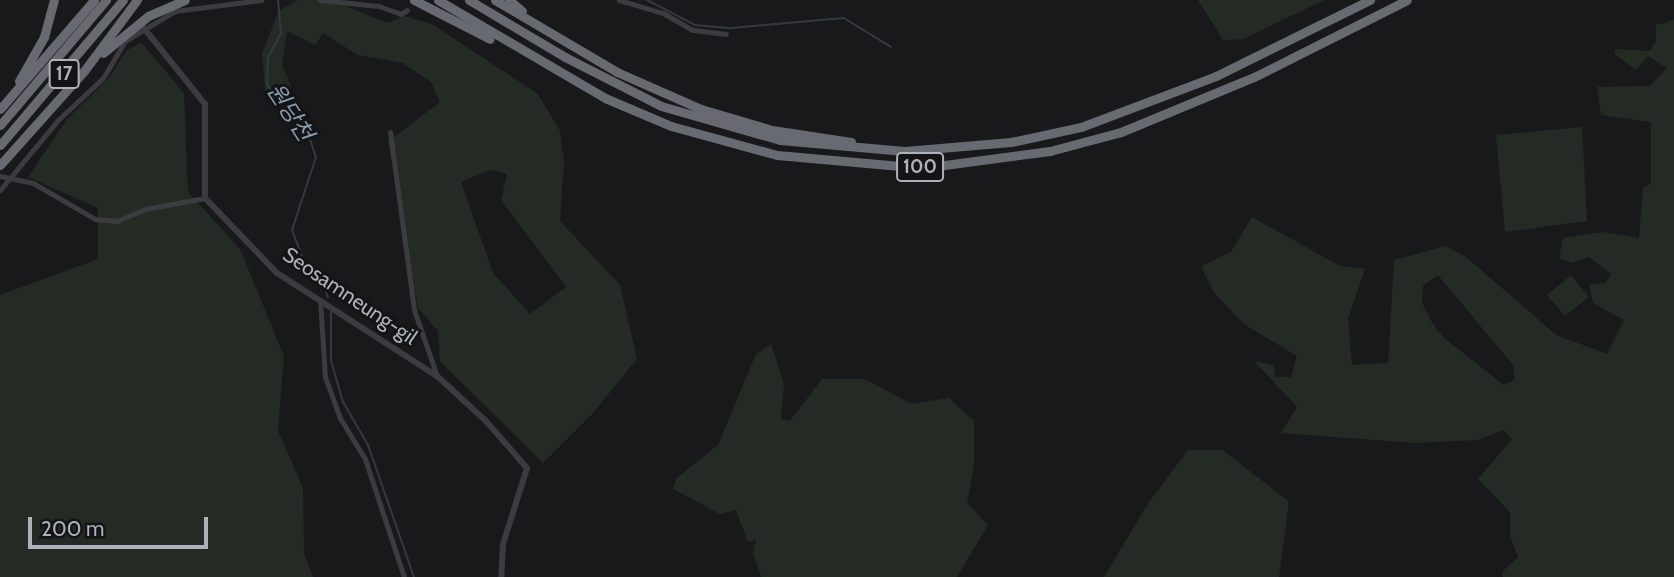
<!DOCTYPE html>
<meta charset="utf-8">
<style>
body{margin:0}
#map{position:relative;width:1674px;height:577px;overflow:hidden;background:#19191b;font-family:Cabin,"Noto Sans KR",sans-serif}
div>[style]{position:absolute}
.green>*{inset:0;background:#242b25}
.stream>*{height:2px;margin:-1px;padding:0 1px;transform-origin:1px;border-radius:1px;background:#333a40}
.minor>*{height:5px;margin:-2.5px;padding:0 2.5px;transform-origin:2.5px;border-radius:2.5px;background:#3b3b40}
.tertiary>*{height:6px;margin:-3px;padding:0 3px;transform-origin:3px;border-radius:3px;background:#3b3b40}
.motorway>*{height:9px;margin:-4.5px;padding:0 4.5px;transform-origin:4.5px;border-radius:4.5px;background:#676a70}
span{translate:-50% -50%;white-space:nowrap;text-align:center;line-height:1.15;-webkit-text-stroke:6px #141416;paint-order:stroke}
.shield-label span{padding:2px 5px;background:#141416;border:2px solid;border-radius:5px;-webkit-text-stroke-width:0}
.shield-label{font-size:19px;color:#adb1b9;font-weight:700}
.street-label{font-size:21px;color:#adb1b9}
.water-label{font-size:23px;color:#889db0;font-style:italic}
.scale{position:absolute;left:28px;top:517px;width:180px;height:32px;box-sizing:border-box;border:4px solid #adb1b9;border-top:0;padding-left:9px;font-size:21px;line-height:24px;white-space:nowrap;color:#adb1b9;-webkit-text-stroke:5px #141416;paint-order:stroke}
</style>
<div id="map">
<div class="green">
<i style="clip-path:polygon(evenodd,298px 0,331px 0,387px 23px,404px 16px,432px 24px,538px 94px,560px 131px,564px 162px,560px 221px,620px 285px,637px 359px,593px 413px,543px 463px,440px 361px,438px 331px,418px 308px,388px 142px,440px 102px,431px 82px,403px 63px,358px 55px,323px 33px,315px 45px,287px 31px,282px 64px,291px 87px,285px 95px,265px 90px,262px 53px,279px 11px,298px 0,490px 170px,507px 174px,501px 200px,566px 287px,530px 314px,493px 273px,461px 182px,490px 170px)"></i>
<i style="clip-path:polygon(1198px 0,1324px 0,1244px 39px,1223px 40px)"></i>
<i style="clip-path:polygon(evenodd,1674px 20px,1674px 577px,1503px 577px,1502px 572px,1518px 557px,1510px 536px,1510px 512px,1478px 479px,1512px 439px,1504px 430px,1477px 440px,1415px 443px,1281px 433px,1297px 407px,1254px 361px,1274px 365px,1275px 377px,1291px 377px,1297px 356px,1244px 324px,1214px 293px,1201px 266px,1231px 252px,1252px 217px,1340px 266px,1365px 269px,1348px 319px,1352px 365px,1388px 363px,1394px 260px,1446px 246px,1466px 257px,1556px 335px,1607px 354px,1624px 320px,1593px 303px,1589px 285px,1605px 283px,1611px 274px,1589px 257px,1572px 263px,1559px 258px,1563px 238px,1603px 232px,1639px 238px,1643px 188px,1651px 184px,1651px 122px,1601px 115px,1597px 87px,1650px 86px,1667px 68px,1648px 56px,1636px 70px,1614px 54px,1616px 49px,1650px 51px,1656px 41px,1656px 25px,1674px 20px,1438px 275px,1513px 365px,1515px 380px,1504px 385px,1444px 338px,1432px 323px,1422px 303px,1423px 286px,1438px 275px)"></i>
<i style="clip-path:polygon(141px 42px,184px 93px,188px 192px,240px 249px,284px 356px,278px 431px,303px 488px,304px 553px,313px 577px,0 577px,0 295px,98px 259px,98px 208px,28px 177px,67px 119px,109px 78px,126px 51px)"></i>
<i style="clip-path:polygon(1582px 127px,1587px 221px,1505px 232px,1496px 135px)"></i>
<i style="clip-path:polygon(1571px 275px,1589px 297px,1565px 316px,1547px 295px)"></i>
<i style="clip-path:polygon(771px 344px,784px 384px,781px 419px,790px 421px,822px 379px,865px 379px,912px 404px,949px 398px,974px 421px,974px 466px,967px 503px,988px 525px,957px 577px,761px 577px,753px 553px,756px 539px,748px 542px,736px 510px,720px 514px,673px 489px,676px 479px,718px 445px,756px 354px)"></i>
<i style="clip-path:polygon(1188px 450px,1223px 450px,1289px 502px,1279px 577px,1104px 577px,1147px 505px)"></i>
</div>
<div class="stream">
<i style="left:278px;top:0;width:33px;rotate:85deg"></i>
<i style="left:281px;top:33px;width:27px;rotate:118deg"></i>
<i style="left:268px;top:57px;width:27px;rotate:92deg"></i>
<i style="left:267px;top:84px;width:64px;rotate:50.1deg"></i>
<i style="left:308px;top:133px;width:25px;rotate:72deg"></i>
<i style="left:316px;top:157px;width:77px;rotate:108.2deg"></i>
<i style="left:292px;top:230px;width:36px;rotate:69deg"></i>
<i style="left:305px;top:264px;width:30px;rotate:49deg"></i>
<i style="left:325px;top:287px;width:11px;rotate:75deg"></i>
<i style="left:647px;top:0;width:54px;rotate:27.5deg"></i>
<i style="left:695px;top:25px;width:36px;rotate:5deg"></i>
<i style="left:731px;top:28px;width:113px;rotate:-5.1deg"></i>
<i style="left:844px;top:18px;width:55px;rotate:31.7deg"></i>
<i style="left:331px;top:311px;width:50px;rotate:90deg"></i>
<i style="left:331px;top:361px;width:43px;rotate:73.7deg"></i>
<i style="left:343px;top:402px;width:50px;rotate:59.8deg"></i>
<i style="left:368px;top:445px;width:140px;rotate:70.8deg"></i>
</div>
<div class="minor">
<i style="left:320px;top:0;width:59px;rotate:5.8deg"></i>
<i style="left:379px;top:6px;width:23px;rotate:20deg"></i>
<i style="left:401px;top:14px;width:7px;rotate:-34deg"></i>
<i style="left:619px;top:0;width:46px;rotate:16.5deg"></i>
<i style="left:663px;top:13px;width:34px;rotate:30deg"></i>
<i style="left:693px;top:30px;width:33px;rotate:7deg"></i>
<i style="left:390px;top:132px;width:180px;rotate:82.3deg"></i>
<i style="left:414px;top:310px;width:70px;rotate:70.8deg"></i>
<i style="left:0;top:176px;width:34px;rotate:12deg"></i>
<i style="left:33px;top:183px;width:72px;rotate:30.1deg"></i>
<i style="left:95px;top:219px;width:22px;rotate:5deg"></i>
<i style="left:117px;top:221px;width:30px;rotate:-23deg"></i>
<i style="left:145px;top:209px;width:61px;rotate:-10.4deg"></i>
<i style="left:0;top:190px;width:92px;rotate:-50.3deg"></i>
<i style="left:59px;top:119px;width:60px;rotate:-43deg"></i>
<i style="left:103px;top:78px;width:43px;rotate:-59.3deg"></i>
<i style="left:125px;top:41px;width:58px;rotate:-31deg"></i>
<i style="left:175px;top:11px;width:87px;rotate:-7.3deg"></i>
<i style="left:320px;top:300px;width:77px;rotate:86.3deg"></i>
<i style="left:325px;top:377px;width:44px;rotate:69.9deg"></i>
<i style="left:340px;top:418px;width:48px;rotate:58.6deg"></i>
<i style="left:365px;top:459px;width:124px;rotate:71.7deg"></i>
</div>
<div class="tertiary">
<i style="left:143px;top:27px;width:99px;rotate:51.2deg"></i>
<i style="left:205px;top:104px;width:94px;rotate:90deg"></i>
<i style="left:205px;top:198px;width:104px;rotate:46.2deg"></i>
<i style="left:277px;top:273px;width:190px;rotate:32.8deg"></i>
<i style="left:437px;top:376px;width:65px;rotate:42.5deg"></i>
<i style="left:485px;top:420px;width:64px;rotate:48.8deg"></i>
<i style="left:527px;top:468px;width:80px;rotate:107.5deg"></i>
<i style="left:503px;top:544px;width:33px;rotate:93deg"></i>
</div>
<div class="motorway">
<i style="left:414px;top:0;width:85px;rotate:27.2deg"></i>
<i style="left:438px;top:0;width:194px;rotate:30.4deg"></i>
<i style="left:605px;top:98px;width:72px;rotate:23deg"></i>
<i style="left:671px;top:126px;width:110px;rotate:15.3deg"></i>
<i style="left:777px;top:155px;width:146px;rotate:5.1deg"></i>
<i style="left:922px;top:168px;width:129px;rotate:-7.6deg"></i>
<i style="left:1050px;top:151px;width:73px;rotate:-15deg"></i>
<i style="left:1121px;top:132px;width:144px;rotate:-22.5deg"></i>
<i style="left:1254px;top:77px;width:171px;rotate:-26.7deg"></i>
<i style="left:469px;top:0;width:112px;rotate:30.7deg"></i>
<i style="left:565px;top:57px;width:108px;rotate:27deg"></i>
<i style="left:661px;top:106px;width:124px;rotate:15.9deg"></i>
<i style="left:780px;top:140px;width:125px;rotate:5deg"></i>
<i style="left:905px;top:151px;width:106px;rotate:-4.9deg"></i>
<i style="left:1011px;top:142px;width:72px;rotate:-12.1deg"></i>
<i style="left:1081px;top:127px;width:144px;rotate:-20.7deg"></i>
<i style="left:1216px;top:76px;width:172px;rotate:-26.3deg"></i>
<i style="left:495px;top:0;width:142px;rotate:30.5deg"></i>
<i style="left:617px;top:72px;width:92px;rotate:23.8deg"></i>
<i style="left:701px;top:109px;width:74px;rotate:16.5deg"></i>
<i style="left:772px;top:130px;width:80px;rotate:8.6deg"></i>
<i style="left:509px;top:0;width:17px;rotate:40deg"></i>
<i style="left:103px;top:53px;width:58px;rotate:-39.4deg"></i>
<i style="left:148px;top:16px;width:40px;rotate:-23.4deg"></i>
<i style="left:19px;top:81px;width:51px;rotate:-60.4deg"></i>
<i style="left:44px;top:37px;width:38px;rotate:-75deg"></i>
<i style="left:0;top:109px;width:144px;rotate:-49.2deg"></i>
<i style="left:0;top:125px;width:164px;rotate:-49.7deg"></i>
<i style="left:0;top:145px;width:190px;rotate:-49.7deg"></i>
<i style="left:0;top:165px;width:126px;rotate:-48.2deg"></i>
<i style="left:84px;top:71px;width:89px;rotate:-53.3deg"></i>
</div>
<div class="shield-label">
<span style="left:64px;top:74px">17</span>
<span style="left:920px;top:167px">100</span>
</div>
<div class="street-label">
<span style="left:350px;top:296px;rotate:34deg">Seosamneung-gil</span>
</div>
<div class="water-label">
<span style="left:290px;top:112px;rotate:57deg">원당천</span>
</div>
<div class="scale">200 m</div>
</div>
